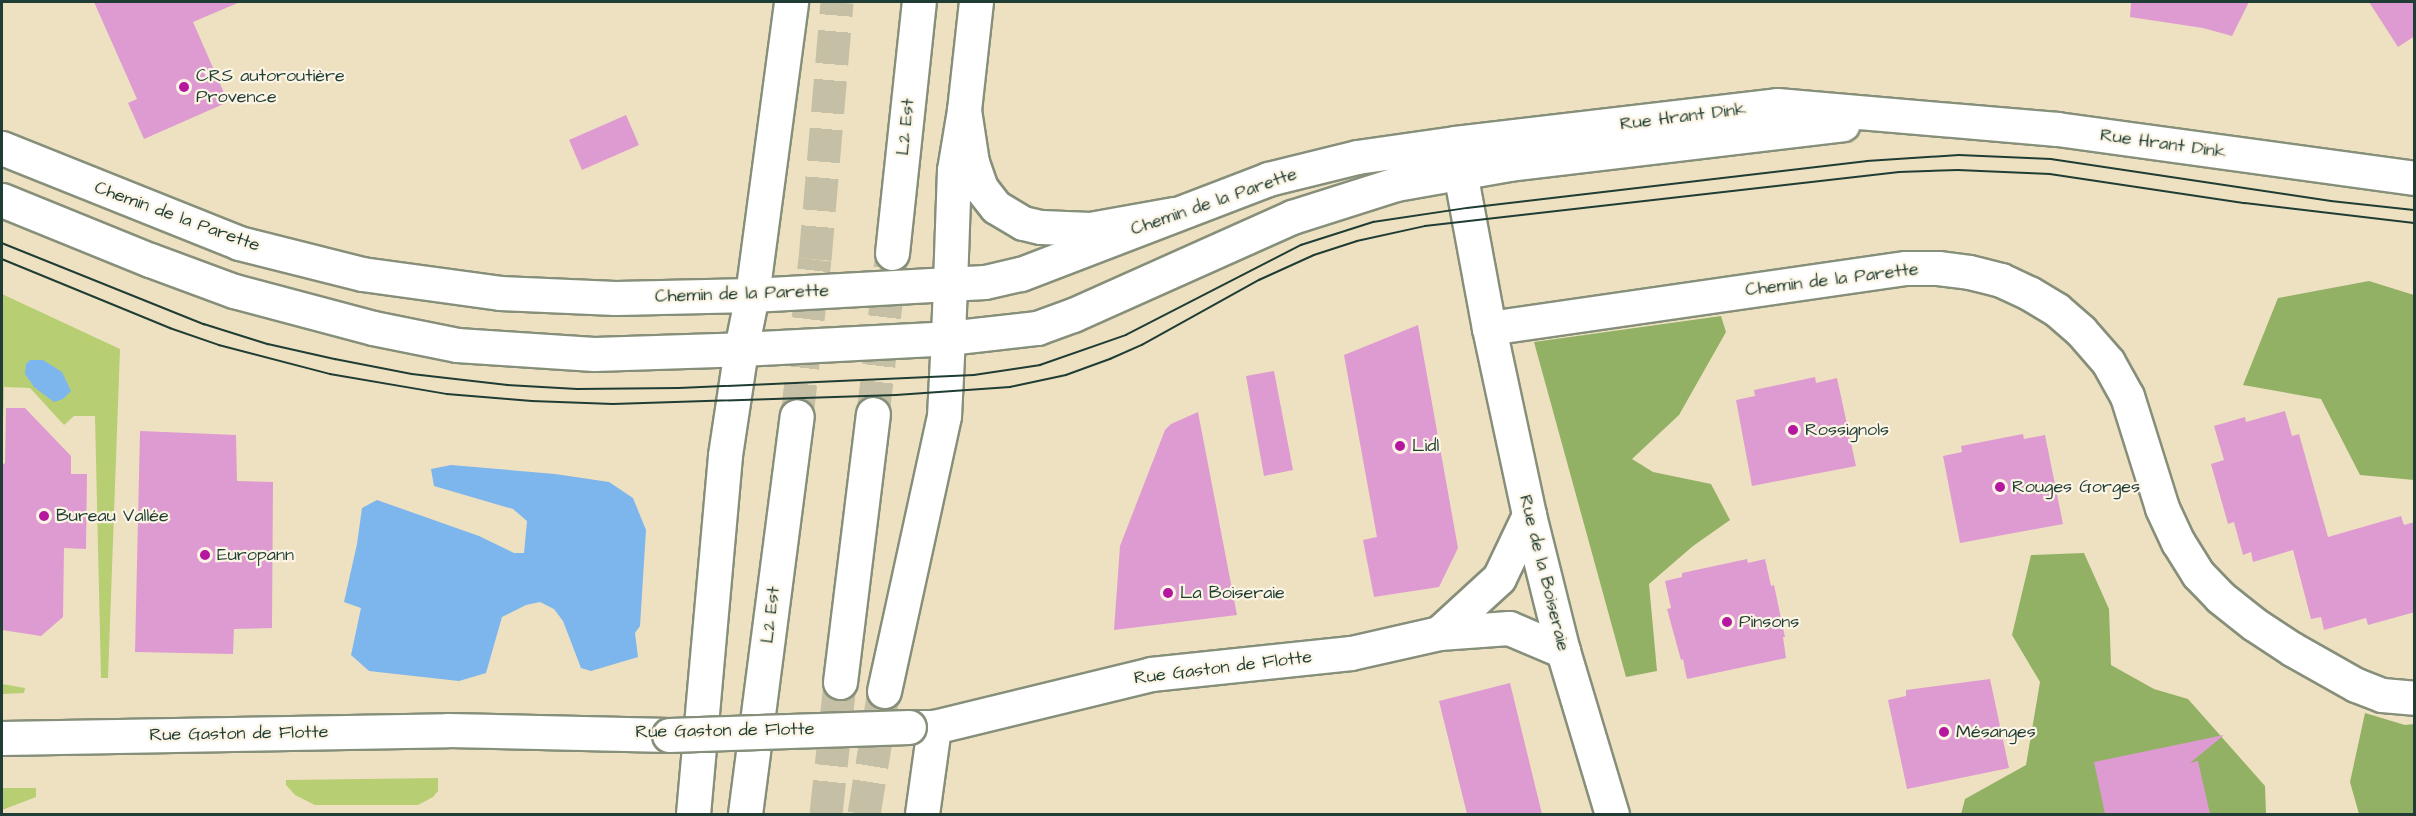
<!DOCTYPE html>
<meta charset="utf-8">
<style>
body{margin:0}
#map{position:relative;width:2416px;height:816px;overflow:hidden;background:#eee1c1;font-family:"Architects Daughter",sans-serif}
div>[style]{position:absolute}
.green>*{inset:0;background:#b8ce73}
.forest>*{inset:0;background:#92b165}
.water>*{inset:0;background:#7db5ed}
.building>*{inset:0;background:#de9bd1}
.motorway-tunnel>*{height:33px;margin-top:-16.5px;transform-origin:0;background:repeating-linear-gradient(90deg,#c5c0a5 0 33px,transparent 0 49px)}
.roads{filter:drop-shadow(2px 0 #868f7a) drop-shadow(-2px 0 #868f7a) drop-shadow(0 2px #868f7a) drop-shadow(0 -2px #868f7a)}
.minor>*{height:33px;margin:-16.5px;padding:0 16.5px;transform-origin:16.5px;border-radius:16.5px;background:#fff}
.tertiary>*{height:33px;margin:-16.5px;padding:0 16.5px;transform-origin:16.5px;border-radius:16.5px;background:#fff}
.motorway>*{height:33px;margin:-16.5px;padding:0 16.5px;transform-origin:16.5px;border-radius:16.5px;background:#fff}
.tram>*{height:1.5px;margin:-0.75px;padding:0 0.75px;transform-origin:0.75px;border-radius:0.75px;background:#1f3d34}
.bridges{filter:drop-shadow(2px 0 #868f7a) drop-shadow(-2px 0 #868f7a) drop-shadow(0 2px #868f7a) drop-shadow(0 -2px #868f7a)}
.minor-bridge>*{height:33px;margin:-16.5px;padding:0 16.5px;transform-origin:16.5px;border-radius:16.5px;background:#fff}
.dots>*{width:16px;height:16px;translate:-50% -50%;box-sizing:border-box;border:3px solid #fcf5e5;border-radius:50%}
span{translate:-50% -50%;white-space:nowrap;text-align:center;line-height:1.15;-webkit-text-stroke:4.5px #fcf5e5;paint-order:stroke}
.poi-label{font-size:18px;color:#1f3d34}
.left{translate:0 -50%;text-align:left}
.street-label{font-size:18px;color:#1f3d34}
.frame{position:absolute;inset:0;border:3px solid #1f3d34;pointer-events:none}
</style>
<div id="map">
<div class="green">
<i style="clip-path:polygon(2px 294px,120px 349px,108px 678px,101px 678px,95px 416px,74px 416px,64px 425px,30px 388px,4px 387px,2px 460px)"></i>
<i style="clip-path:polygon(2px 684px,25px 688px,24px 693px,2px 694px)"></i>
<i style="clip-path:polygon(438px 778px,438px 791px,433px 797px,418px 805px,315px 805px,295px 795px,286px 785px,286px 780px)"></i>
<i style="clip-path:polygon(2px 788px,36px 788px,36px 797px,2px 810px)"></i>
</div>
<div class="forest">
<i style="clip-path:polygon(2369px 281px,2414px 295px,2414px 480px,2360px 475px,2321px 399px,2243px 385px,2278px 298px)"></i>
<i style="clip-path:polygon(1721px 316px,1726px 332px,1679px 415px,1632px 459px,1653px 472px,1711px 484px,1730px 520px,1693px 546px,1649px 584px,1657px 671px,1626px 677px,1534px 342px)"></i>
<i style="clip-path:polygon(2084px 553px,2109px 609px,2111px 665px,2154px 689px,2188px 699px,2265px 786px,2266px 814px,1961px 814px,1965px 799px,2026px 765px,2040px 682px,2012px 635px,2031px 555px)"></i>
<i style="clip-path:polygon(2365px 713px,2405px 725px,2414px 724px,2414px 814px,2359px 814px,2350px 782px)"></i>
</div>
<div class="water">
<i style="clip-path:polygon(30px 360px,43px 360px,62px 372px,71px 391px,63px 399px,54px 402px,34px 387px,25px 374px,26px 364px)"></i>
<i style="clip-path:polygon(451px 465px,555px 474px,609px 482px,633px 498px,646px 530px,640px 626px,635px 633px,638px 657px,591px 671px,581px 668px,563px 621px,554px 609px,540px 602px,526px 605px,502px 617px,486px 673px,459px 681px,369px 671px,351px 655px,361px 608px,344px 602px,357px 544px,362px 508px,377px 500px,479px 536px,514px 553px,524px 553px,527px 521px,513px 509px,434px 486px,431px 469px)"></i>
</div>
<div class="building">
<i style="clip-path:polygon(94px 2px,240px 2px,193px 22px,228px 102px,144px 139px,128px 103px,137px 99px)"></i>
<i style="clip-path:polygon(2131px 2px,2249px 2px,2232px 36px,2203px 28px,2130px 17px)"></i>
<i style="clip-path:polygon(2369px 2px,2415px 2px,2415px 36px,2398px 47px)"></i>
<i style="clip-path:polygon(626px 115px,639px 145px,582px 170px,569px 140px)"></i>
<i style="clip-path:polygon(1418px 325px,1458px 548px,1439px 587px,1374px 597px,1363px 540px,1377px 537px,1344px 355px)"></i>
<i style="clip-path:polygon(1274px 371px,1293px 470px,1264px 476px,1246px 376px)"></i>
<i style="clip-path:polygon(1815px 377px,1816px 383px,1837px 378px,1856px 466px,1752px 486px,1736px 400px,1755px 396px,1754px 390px)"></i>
<i style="clip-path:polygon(6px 408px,25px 408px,71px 456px,71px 474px,87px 474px,86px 549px,64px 548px,63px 617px,41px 636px,2px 630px,2px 465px,5px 463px)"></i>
<i style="clip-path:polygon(2285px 411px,2292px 436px,2299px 434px,2328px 537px,2401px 516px,2404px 525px,2415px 522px,2415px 612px,2368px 625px,2366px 618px,2324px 630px,2321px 617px,2311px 619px,2293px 550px,2253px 562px,2251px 552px,2243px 555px,2234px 522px,2228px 524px,2211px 464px,2224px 460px,2214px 426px,2245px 417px,2246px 422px)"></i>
<i style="clip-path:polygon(1198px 412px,1237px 615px,1114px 630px,1120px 546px,1165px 430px,1171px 424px)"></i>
<i style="clip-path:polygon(140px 431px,236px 435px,237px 481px,273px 482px,272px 628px,234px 629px,233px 654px,135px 652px)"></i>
<i style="clip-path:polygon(2023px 434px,2024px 439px,2045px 435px,2063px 524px,1960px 543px,1943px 456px,1962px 452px,1961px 446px)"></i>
<i style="clip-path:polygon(1747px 559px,1748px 563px,1765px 559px,1771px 586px,1774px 585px,1785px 637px,1783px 637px,1786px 658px,1687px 679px,1683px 659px,1681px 660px,1667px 609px,1671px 608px,1665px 581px,1682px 577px,1682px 573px)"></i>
<i style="clip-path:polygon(1990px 679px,2009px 768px,1907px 789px,1888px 700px,1906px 696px,1906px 690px)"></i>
<i style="clip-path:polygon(1510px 683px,1542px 814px,1467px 814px,1439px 701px)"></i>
<i style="clip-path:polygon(2224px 735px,2190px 763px,2198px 761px,2210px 814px,2105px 814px,2094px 762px)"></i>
</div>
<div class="motorway-tunnel">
<i style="left:873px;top:414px;width:154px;rotate:-83.3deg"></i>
<i style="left:797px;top:416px;width:158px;rotate:-83.5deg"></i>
<i style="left:815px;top:259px;width:258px;rotate:-85.1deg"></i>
<i style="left:826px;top:814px;width:133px;rotate:-83.9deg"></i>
<i style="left:864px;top:814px;width:125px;rotate:-80.8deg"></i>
</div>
<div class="roads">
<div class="minor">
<i style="left:1455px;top:145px;width:186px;rotate:79.5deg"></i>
<i style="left:1489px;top:328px;width:191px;rotate:77.9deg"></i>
<i style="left:1529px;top:515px;width:140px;rotate:76deg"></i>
<i style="left:1563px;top:651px;width:170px;rotate:73.3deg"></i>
<i style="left:1489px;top:328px;width:421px;rotate:-8.2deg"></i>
<i style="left:1906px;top:268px;width:32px"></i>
<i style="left:1938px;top:268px;width:31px;rotate:7deg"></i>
<i style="left:1969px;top:272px;width:33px;rotate:14deg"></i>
<i style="left:2001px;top:280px;width:31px;rotate:25deg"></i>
<i style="left:2029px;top:293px;width:33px;rotate:31deg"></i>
<i style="left:2057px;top:310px;width:32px;rotate:41deg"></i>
<i style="left:2081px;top:331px;width:41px;rotate:48.9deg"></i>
<i style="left:2108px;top:362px;width:39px;rotate:61deg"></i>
<i style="left:2127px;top:396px;width:117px;rotate:72.6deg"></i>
<i style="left:2162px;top:508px;width:38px;rotate:65deg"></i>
<i style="left:2178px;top:542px;width:38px;rotate:58deg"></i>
<i style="left:2198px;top:574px;width:32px;rotate:46deg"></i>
<i style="left:2220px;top:597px;width:43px;rotate:38.5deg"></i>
<i style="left:2254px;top:624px;width:45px;rotate:33.3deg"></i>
<i style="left:2292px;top:649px;width:73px;rotate:29.4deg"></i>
<i style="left:2356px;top:685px;width:28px;rotate:21deg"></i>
<i style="left:2382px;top:695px;width:32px;rotate:5deg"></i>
<i style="left:1439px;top:633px;width:81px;rotate:-42.5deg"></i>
<i style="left:1499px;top:578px;width:70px;rotate:-64.5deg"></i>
<i style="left:909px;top:727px;width:25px"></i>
<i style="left:934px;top:727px;width:223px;rotate:-13.7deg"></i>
<i style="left:1151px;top:674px;width:201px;rotate:-6deg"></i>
<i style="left:1351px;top:653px;width:90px;rotate:-12.8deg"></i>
<i style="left:1439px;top:633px;width:70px;rotate:-4.1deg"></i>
<i style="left:1509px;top:628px;width:59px;rotate:23.1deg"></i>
<i style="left:2px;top:738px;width:446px;rotate:-1deg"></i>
<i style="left:448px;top:730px;width:221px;rotate:1.3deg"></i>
<i style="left:922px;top:814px;width:88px;rotate:-82.1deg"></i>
</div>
<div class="tertiary">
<i style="left:2px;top:148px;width:255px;rotate:21.8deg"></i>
<i style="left:239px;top:243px;width:127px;rotate:14.1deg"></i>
<i style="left:362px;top:274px;width:139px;rotate:7.8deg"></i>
<i style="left:500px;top:293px;width:115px;rotate:2.5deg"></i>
<i style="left:615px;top:298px;width:137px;rotate:-1.3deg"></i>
<i style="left:752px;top:295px;width:233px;rotate:-3.2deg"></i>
<i style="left:985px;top:282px;width:37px;rotate:-13deg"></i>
<i style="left:1021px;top:274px;width:265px;rotate:-21deg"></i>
<i style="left:1268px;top:179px;width:92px;rotate:-13.9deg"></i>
<i style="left:1357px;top:157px;width:99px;rotate:-8.1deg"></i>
<i style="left:1455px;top:143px;width:324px;rotate:-6.7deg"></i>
<i style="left:1777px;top:105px;width:281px;rotate:4.9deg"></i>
<i style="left:2057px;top:129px;width:360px;rotate:7.8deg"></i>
<i style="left:2px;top:200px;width:160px;rotate:22.1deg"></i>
<i style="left:150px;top:260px;width:90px;rotate:20.3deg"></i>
<i style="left:234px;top:291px;width:144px;rotate:14.9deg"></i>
<i style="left:373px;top:328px;width:86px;rotate:11.4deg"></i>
<i style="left:457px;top:345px;width:137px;rotate:3.8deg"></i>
<i style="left:594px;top:354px;width:147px;rotate:-1.9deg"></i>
<i style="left:741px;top:349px;width:207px;rotate:-3deg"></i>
<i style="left:948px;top:338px;width:90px;rotate:-6.4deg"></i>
<i style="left:1037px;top:328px;width:38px;rotate:-20deg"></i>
<i style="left:1073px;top:315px;width:240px;rotate:-24.1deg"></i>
<i style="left:1292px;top:217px;width:109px;rotate:-17.6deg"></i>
<i style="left:1396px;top:184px;width:115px;rotate:-10deg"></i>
<i style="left:1509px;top:164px;width:336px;rotate:-6.8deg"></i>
<i style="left:948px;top:338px;width:54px;rotate:-87.9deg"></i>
<i style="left:741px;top:349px;width:55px;rotate:-78.5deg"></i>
</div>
<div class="motorway">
<i style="left:964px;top:110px;width:53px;rotate:81.3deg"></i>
<i style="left:972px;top:162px;width:28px;rotate:71deg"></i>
<i style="left:981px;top:188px;width:24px;rotate:52deg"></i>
<i style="left:996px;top:207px;width:31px;rotate:31deg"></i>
<i style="left:1023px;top:223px;width:18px;rotate:13deg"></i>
<i style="left:1041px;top:227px;width:49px;rotate:2.3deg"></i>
<i style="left:1090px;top:229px;width:85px;rotate:-10.1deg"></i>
<i style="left:892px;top:253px;width:252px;rotate:-83.9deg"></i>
<i style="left:950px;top:284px;width:114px;rotate:-88deg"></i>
<i style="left:954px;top:170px;width:61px;rotate:-80.5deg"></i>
<i style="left:964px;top:110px;width:109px;rotate:-83.7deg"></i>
<i style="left:752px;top:295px;width:296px;rotate:-82.4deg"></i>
<i style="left:840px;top:682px;width:270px;rotate:-83deg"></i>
<i style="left:884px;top:691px;width:281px;rotate:-77.7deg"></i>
<i style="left:944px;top:416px;width:78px;rotate:-87.1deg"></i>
<i style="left:693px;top:814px;width:360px;rotate:-84.9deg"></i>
<i style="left:725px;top:455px;width:107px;rotate:-81.4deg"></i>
<i style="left:745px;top:814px;width:401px;rotate:-82.6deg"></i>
</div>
</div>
<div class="tram">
<i style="left:2px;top:243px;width:218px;rotate:21.9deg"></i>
<i style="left:204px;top:324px;width:67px;rotate:17.4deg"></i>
<i style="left:268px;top:344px;width:69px;rotate:12.6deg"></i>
<i style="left:335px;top:359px;width:78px;rotate:11deg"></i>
<i style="left:412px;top:374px;width:96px;rotate:6.6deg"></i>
<i style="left:507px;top:385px;width:70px;rotate:3.3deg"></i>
<i style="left:577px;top:389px;width:102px;rotate:-0.6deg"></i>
<i style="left:679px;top:388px;width:295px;rotate:-2.5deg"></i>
<i style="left:974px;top:375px;width:67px;rotate:-8.6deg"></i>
<i style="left:1040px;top:365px;width:91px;rotate:-19.2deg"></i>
<i style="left:1126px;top:335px;width:197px;rotate:-27.2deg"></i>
<i style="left:1301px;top:245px;width:76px;rotate:-17.7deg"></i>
<i style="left:1373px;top:222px;width:95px;rotate:-8.5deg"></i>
<i style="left:1467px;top:208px;width:403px;rotate:-6.7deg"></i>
<i style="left:1867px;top:161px;width:92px;rotate:-3.7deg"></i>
<i style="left:1959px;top:155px;width:92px;rotate:2.5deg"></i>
<i style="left:2051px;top:159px;width:283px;rotate:8.5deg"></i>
<i style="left:2331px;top:201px;width:83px;rotate:6.2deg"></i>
<i style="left:2px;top:259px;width:182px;rotate:22.3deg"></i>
<i style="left:170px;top:328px;width:52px;rotate:19.1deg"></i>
<i style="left:219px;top:345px;width:115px;rotate:14.6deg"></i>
<i style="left:330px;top:374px;width:119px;rotate:9.7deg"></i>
<i style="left:447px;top:394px;width:85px;rotate:4.7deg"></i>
<i style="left:532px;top:401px;width:81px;rotate:2.1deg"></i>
<i style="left:613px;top:404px;width:283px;rotate:-1.8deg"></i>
<i style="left:896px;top:395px;width:114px;rotate:-4deg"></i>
<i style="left:1010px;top:387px;width:57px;rotate:-12.1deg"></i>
<i style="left:1066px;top:375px;width:47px;rotate:-20deg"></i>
<i style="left:1110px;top:359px;width:35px;rotate:-24deg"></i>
<i style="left:1142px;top:345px;width:134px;rotate:-29.1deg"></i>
<i style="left:1259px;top:280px;width:60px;rotate:-24.4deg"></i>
<i style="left:1314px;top:255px;width:45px;rotate:-18deg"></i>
<i style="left:1357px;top:241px;width:70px;rotate:-12.4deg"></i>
<i style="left:1425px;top:226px;width:477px;rotate:-6.5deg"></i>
<i style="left:1899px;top:172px;width:59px;rotate:-1.9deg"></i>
<i style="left:1958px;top:170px;width:92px;rotate:2.5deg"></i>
<i style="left:2050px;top:174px;width:197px;rotate:8.5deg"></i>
<i style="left:2245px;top:203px;width:170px;rotate:6.7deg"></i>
</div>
<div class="bridges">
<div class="minor-bridge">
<i style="left:669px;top:735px;width:240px;rotate:-1.9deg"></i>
</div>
</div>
<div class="dots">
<i style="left:184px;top:87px;background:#b5179e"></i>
<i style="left:1793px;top:430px;background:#b5179e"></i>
<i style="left:1400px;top:446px;background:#b5179e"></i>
<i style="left:2000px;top:487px;background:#b5179e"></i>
<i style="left:44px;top:516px;background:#b5179e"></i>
<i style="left:205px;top:555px;background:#b5179e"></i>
<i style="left:1168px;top:593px;background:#b5179e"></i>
<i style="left:1727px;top:622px;background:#b5179e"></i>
<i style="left:1944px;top:732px;background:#b5179e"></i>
</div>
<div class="poi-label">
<span class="left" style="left:196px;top:87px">CRS autoroutière<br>Provence</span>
<span class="left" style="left:1805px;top:430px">Rossignols</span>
<span class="left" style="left:1412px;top:446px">Lidl</span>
<span class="left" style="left:2012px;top:487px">Rouges Gorges</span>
<span class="left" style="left:56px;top:516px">Bureau Vallée</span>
<span class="left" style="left:217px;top:555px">Europann</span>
<span class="left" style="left:1180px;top:593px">La Boiseraie</span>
<span class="left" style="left:1739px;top:622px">Pinsons</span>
<span class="left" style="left:1956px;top:732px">Mésanges</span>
</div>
<div class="street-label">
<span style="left:1683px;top:117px;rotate:-7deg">Rue Hrant Dink</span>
<span style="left:906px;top:127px;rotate:-84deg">L2 Est</span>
<span style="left:2163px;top:144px;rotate:8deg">Rue Hrant Dink</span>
<span style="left:1214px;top:202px;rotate:-19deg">Chemin de la Parette</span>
<span style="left:177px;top:217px;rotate:20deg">Chemin de la Parette</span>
<span style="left:1832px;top:280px;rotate:-7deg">Chemin de la Parette</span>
<span style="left:742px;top:294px;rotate:-2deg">Chemin de la Parette</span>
<span style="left:1544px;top:573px;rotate:76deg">Rue de la Boiseraie</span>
<span style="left:771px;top:615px;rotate:-83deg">L2 Est</span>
<span style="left:1223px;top:668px;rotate:-7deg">Rue Gaston de Flotte</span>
<span style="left:725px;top:731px;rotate:-1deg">Rue Gaston de Flotte</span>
<span style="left:239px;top:734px;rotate:-1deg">Rue Gaston de Flotte</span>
</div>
<div class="frame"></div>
</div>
